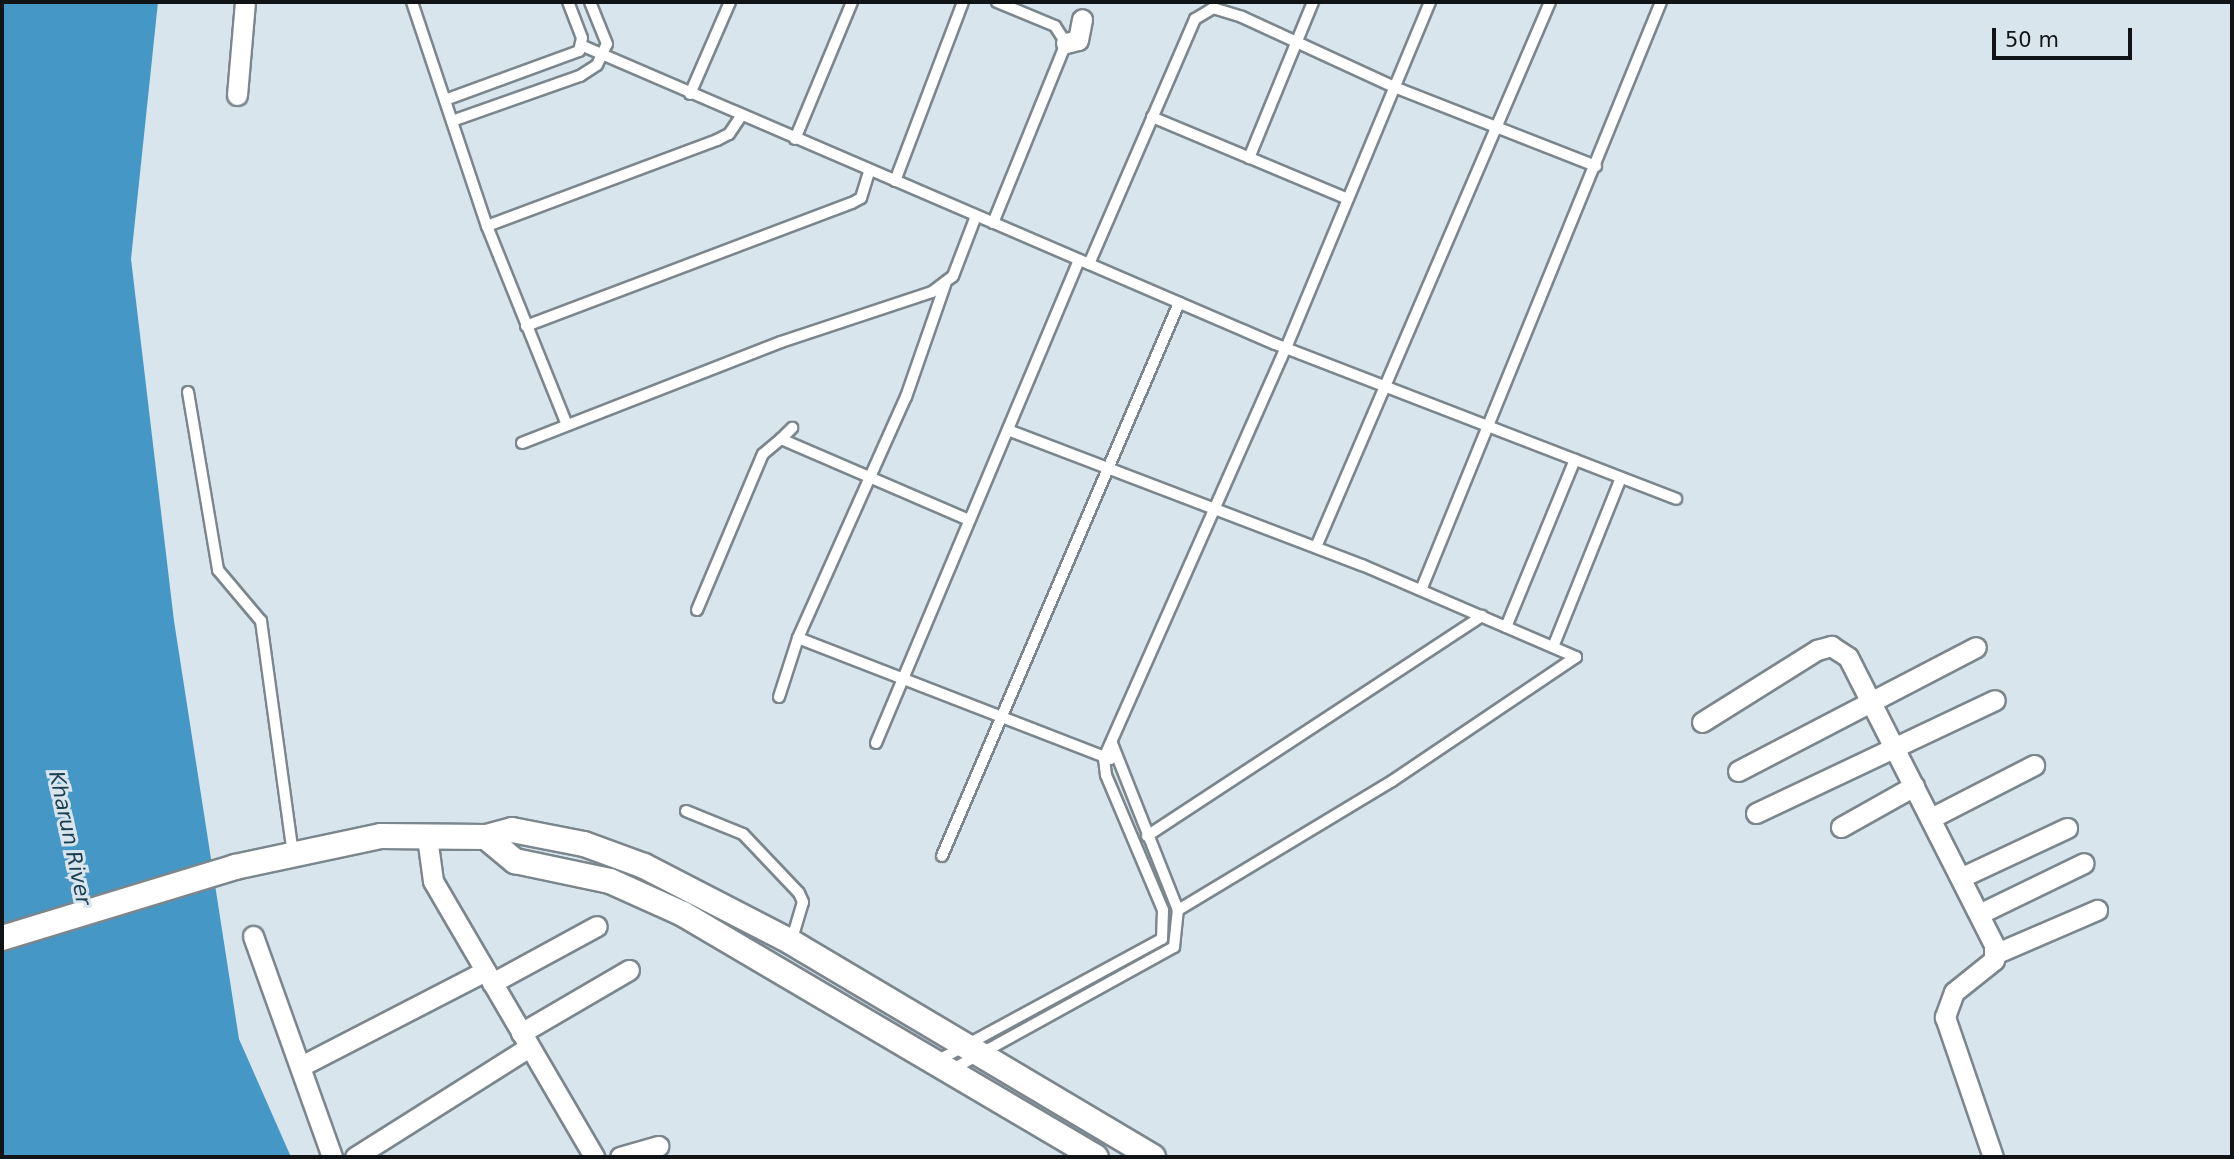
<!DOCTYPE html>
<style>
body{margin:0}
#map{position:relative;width:2234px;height:1159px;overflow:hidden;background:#d9e5ed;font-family:"DejaVu Sans",sans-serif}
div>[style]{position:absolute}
.water>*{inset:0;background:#4597c6}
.roads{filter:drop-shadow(2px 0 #7b868d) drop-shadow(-2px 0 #7b868d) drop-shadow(0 2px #7b868d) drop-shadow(0 -2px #7b868d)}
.service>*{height:10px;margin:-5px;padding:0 5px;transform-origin:5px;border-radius:5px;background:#fff}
.minor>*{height:19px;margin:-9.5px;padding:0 9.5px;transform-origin:9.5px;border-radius:9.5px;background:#fff}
.tertiary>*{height:24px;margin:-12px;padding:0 12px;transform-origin:12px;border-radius:12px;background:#fff}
span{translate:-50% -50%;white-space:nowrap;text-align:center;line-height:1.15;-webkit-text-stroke:6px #d9e5ed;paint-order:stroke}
.water-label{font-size:21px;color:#1b3e53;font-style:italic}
.frame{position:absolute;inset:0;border:4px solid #101417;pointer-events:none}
.scale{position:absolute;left:1992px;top:28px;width:140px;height:32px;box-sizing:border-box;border:4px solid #101417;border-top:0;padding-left:9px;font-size:21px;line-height:24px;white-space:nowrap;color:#101417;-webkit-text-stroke:5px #d9e5ed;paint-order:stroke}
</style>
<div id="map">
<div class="water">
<i style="clip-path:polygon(2px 2px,158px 2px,131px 259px,174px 621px,239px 1039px,291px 1157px,2px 1157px)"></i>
</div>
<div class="roads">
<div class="service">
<i style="left:412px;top:2px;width:236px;rotate:71.5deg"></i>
<i style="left:487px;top:226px;width:214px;rotate:68.1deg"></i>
<i style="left:583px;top:46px;width:753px;rotate:23.3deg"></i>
<i style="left:1275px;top:344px;width:430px;rotate:21.1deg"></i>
<i style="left:690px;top:94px;width:100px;rotate:-66.5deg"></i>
<i style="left:445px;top:100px;width:143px;rotate:-20.1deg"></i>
<i style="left:579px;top:51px;width:13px;rotate:-77deg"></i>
<i style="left:582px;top:38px;width:39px;rotate:-111deg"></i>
<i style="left:1152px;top:117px;width:212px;rotate:22.7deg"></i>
<i style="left:452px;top:121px;width:136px;rotate:-19.4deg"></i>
<i style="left:580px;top:76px;width:20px;rotate:-33deg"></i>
<i style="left:597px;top:65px;width:23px;rotate:-65deg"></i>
<i style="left:607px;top:44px;width:45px;rotate:-112deg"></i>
<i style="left:795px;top:139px;width:148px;rotate:-67.4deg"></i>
<i style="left:1249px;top:158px;width:169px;rotate:-67.7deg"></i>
<i style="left:895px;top:181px;width:191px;rotate:-69.2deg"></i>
<i style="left:993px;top:223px;width:194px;rotate:-67.9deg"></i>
<i style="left:1066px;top:43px;width:20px;rotate:-123deg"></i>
<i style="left:1055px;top:26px;width:63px;rotate:-157.5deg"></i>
<i style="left:487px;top:226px;width:246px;rotate:-20.5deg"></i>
<i style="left:717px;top:140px;width:13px;rotate:-27deg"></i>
<i style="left:729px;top:134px;width:22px;rotate:-56deg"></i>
<i style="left:1089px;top:264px;width:267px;rotate:-66.6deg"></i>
<i style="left:1195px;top:19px;width:21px;rotate:-31deg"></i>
<i style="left:1213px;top:8px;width:30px;rotate:17deg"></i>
<i style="left:1242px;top:17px;width:167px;rotate:24.7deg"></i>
<i style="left:1394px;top:87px;width:217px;rotate:21.4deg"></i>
<i style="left:526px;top:326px;width:348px;rotate:-20.7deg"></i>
<i style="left:852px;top:203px;width:10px;rotate:-29deg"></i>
<i style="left:861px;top:198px;width:28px;rotate:-73deg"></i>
<i style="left:188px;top:392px;width:181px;rotate:80.4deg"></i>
<i style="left:218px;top:570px;width:67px;rotate:49.9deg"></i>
<i style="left:261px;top:621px;width:235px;rotate:82.2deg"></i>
<i style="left:1008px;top:430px;width:379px;rotate:20.9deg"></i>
<i style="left:1362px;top:565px;width:233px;rotate:23.3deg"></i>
<i style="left:1576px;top:657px;width:222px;rotate:146deg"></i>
<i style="left:1392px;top:781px;width:250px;rotate:148.9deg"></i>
<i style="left:781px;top:439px;width:16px;rotate:-45deg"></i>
<i style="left:522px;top:443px;width:278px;rotate:-21.3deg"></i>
<i style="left:781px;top:342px;width:159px;rotate:-18.3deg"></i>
<i style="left:932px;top:292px;width:26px;rotate:-37deg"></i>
<i style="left:953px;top:276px;width:64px;rotate:-69deg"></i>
<i style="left:1316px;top:547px;width:593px;rotate:-66.76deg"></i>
<i style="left:1421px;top:590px;width:635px;rotate:-67.8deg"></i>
<i style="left:697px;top:610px;width:169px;rotate:-67.1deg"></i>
<i style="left:763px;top:454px;width:23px;rotate:-40deg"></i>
<i style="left:781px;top:439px;width:205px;rotate:23.3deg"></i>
<i style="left:1506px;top:627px;width:181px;rotate:-67.6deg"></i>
<i style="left:798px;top:638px;width:335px;rotate:21.2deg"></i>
<i style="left:1553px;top:647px;width:182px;rotate:-68.1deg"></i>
<i style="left:779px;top:697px;width:62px;rotate:-72.1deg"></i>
<i style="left:798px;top:638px;width:264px;rotate:-65.9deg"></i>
<i style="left:906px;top:397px;width:119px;rotate:-70.8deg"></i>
<i style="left:876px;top:743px;width:524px;rotate:-67.2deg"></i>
<i style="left:686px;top:811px;width:61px;rotate:22deg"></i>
<i style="left:743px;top:834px;width:81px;rotate:46.5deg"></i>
<i style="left:799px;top:893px;width:10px;rotate:66deg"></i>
<i style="left:803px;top:902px;width:42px;rotate:106.7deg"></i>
<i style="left:1147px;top:836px;width:401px;rotate:-33.3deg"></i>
<i style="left:942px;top:856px;width:602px;rotate:-66.8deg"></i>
<i style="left:937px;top:1061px;width:256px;rotate:-28.5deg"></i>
<i style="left:1162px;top:939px;width:29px;rotate:-88deg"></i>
<i style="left:1163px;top:910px;width:147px;rotate:-112.9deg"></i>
<i style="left:1106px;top:775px;width:17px;rotate:-97deg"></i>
<i style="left:1104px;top:758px;width:449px;rotate:-66.1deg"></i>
<i style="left:1286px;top:348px;width:375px;rotate:-67.4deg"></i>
<i style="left:951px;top:1070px;width:255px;rotate:-28.9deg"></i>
<i style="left:1174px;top:947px;width:37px;rotate:-84deg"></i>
<i style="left:1178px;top:910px;width:180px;rotate:-111.6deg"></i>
</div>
<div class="minor">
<i style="left:1066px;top:43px;width:12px;rotate:-14deg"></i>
<i style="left:1078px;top:40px;width:21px;rotate:-79deg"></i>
<i style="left:237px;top:95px;width:93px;rotate:-85.1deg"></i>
<i style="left:1702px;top:722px;width:136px;rotate:-32.1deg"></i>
<i style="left:1817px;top:650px;width:15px;rotate:-16deg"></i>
<i style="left:1831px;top:646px;width:20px;rotate:33deg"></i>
<i style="left:1848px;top:657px;width:323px;rotate:63.1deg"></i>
<i style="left:1994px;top:945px;width:15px;rotate:90deg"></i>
<i style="left:1994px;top:960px;width:51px;rotate:141.3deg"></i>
<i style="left:1954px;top:992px;width:27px;rotate:110deg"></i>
<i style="left:1945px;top:1017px;width:148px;rotate:71.1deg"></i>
<i style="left:1738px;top:771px;width:268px;rotate:-27.5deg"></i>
<i style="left:1756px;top:813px;width:264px;rotate:-25.3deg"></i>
<i style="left:1931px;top:818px;width:116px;rotate:-27.2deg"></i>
<i style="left:1841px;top:827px;width:84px;rotate:-29.3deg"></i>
<i style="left:427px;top:837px;width:44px;rotate:82.2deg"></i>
<i style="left:433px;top:881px;width:320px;rotate:59.7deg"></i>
<i style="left:1962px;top:877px;width:116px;rotate:-25deg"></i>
<i style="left:1981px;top:913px;width:114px;rotate:-25.9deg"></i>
<i style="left:253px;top:936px;width:235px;rotate:70.3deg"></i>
<i style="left:1997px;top:953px;width:109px;rotate:-23.3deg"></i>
<i style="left:492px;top:983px;width:119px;rotate:-28.5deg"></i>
<i style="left:521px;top:1033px;width:125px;rotate:-30.3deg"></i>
<i style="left:303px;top:1065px;width:205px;rotate:-27.3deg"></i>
<i style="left:355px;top:1157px;width:206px;rotate:-32.3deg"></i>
<i style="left:620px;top:1157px;width:40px;rotate:-16deg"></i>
</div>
<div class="tertiary">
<i style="left:486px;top:837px;width:38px;rotate:40deg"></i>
<i style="left:515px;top:861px;width:97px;rotate:11.9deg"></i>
<i style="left:610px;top:881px;width:80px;rotate:24.3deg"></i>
<i style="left:683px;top:914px;width:479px;rotate:30.5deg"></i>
<i style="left:2px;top:938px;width:244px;rotate:-16.9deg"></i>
<i style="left:235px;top:867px;width:149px;rotate:-12deg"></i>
<i style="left:381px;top:836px;width:105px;rotate:0.5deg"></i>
<i style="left:486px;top:837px;width:27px;rotate:-15deg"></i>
<i style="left:512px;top:830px;width:73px;rotate:11deg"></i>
<i style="left:584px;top:844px;width:64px;rotate:20.1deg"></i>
<i style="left:644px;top:866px;width:165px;rotate:27.3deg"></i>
<i style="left:791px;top:942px;width:421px;rotate:30.7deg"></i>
</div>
</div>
<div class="water-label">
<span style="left:70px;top:838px;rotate:78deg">Kharun River</span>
</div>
<div class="frame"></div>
<div class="scale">50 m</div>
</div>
